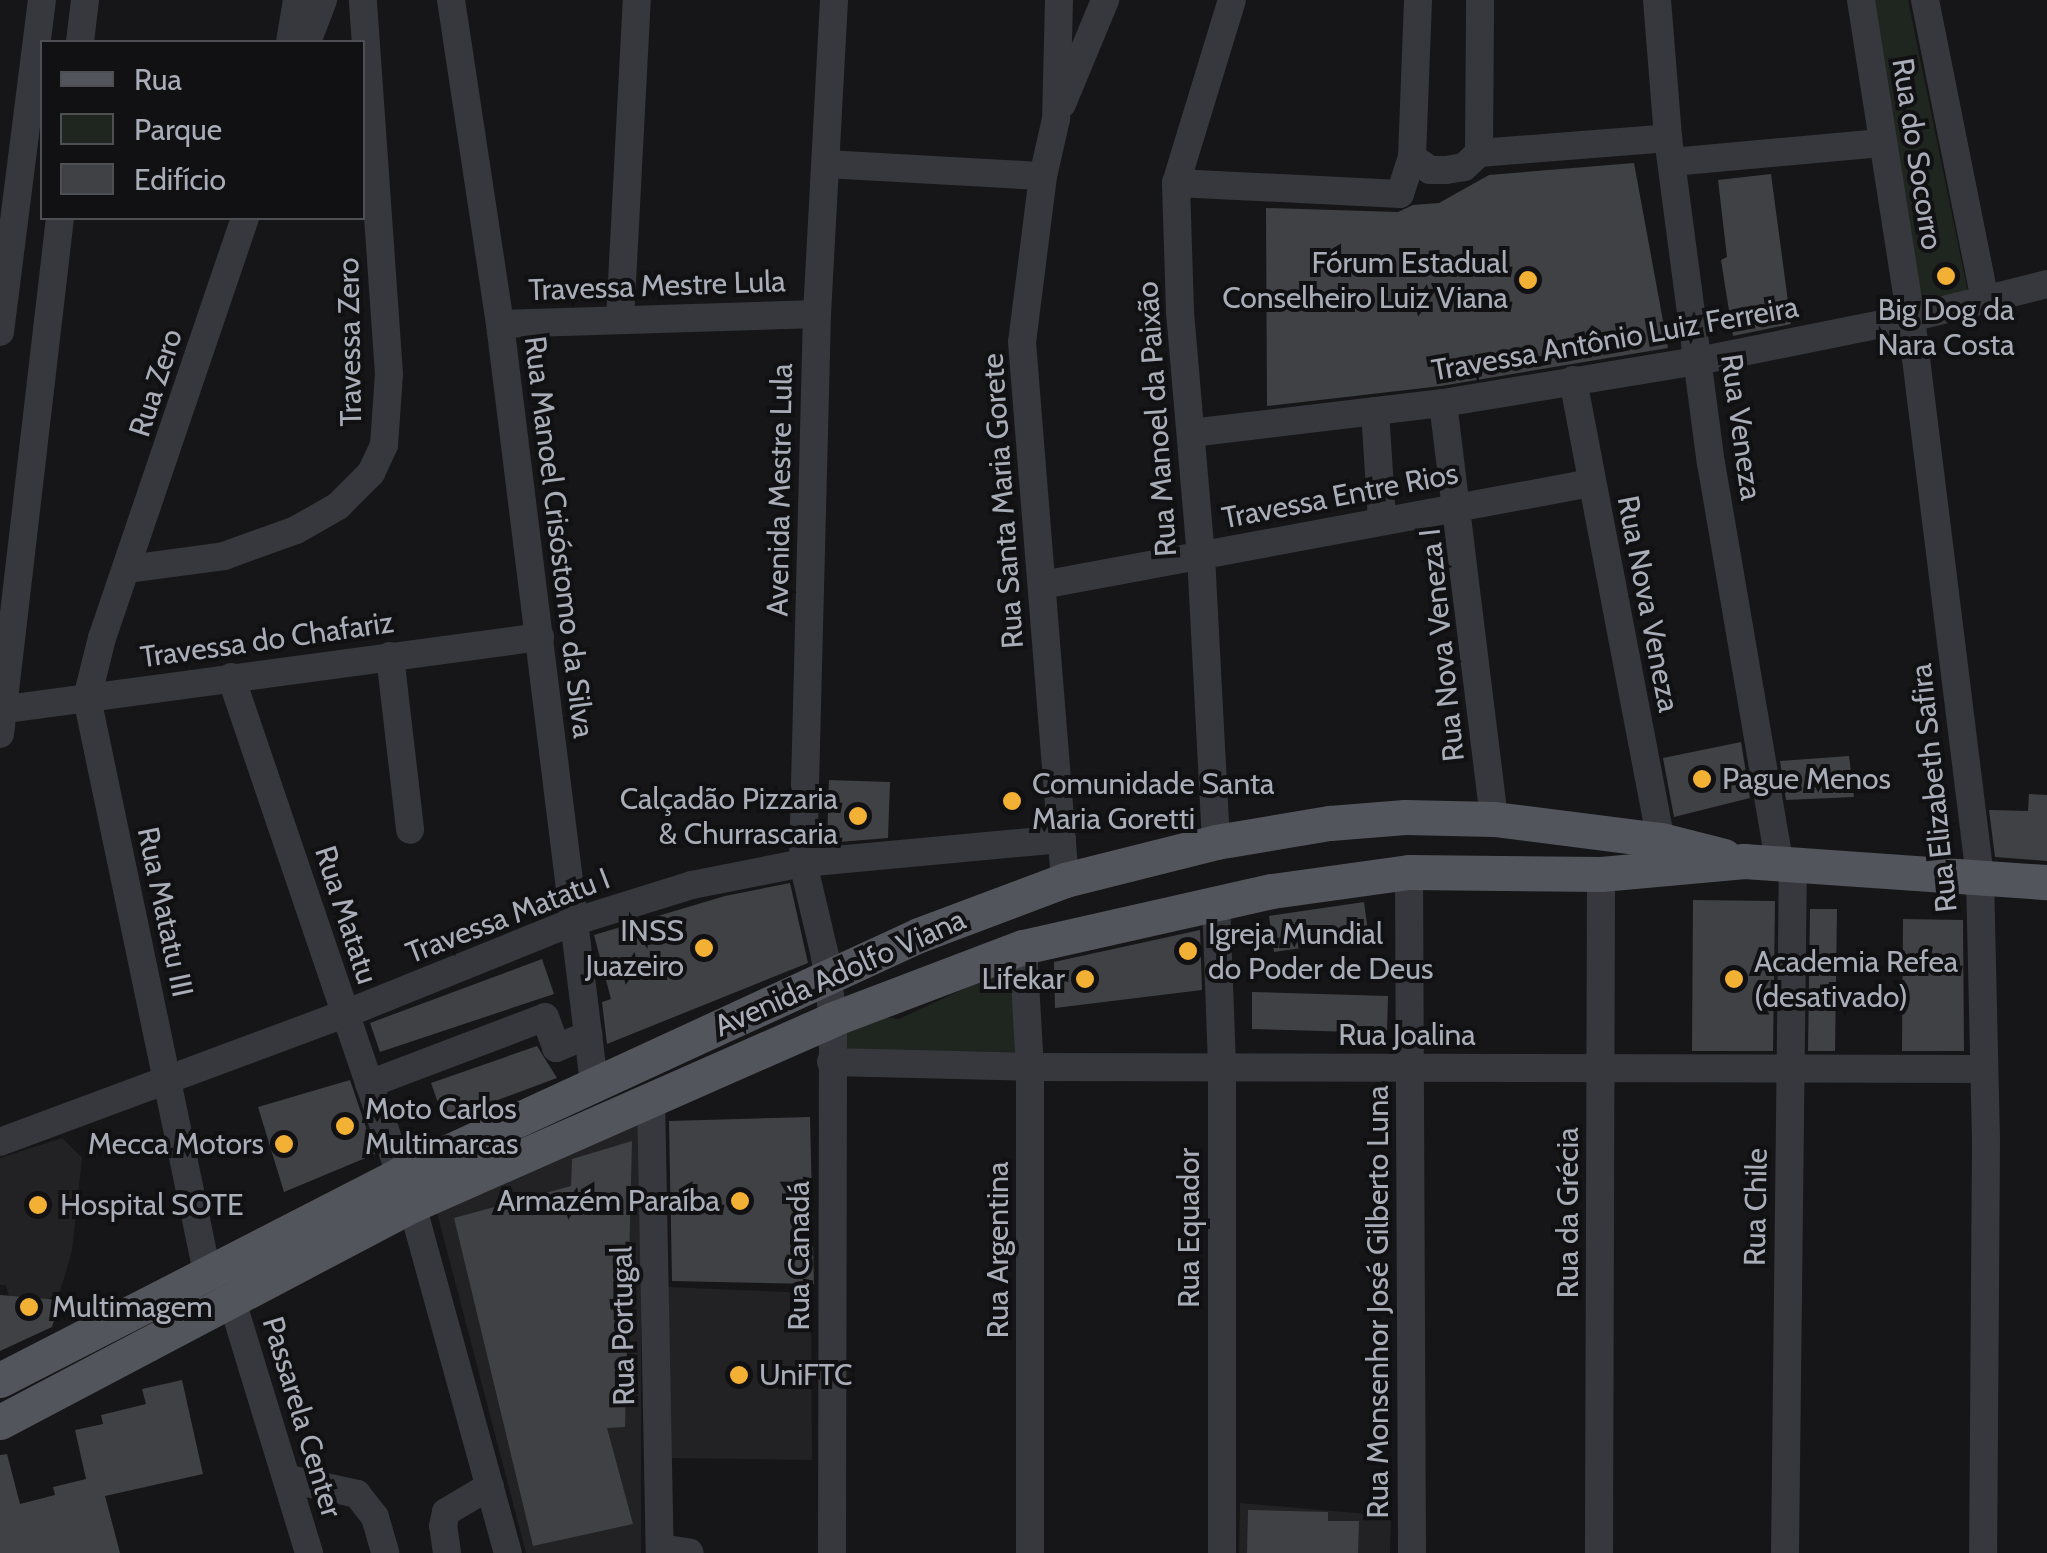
<!DOCTYPE html>
<meta charset="utf-8">
<style>
body{margin:0}
#map{position:relative;width:2047px;height:1553px;overflow:hidden;background:#161618;font-family:Cabin,sans-serif}
div>[style]{position:absolute}
.built>*{inset:0;background:#222225}
.green>*{inset:0;background:#1e261f}
.building>*{inset:0;background:#404145}
.minor>*{height:28px;margin:-14px;padding:0 14px;transform-origin:14px;border-radius:14px;background:#37383d}
.major>*{height:35px;margin:-17.5px;padding:0 17.5px;transform-origin:17.5px;border-radius:17.5px;background:#53555c}
.dots>*{width:28px;height:28px;translate:-50% -50%;box-sizing:border-box;border:5px solid #111113;border-radius:50%}
span{translate:-50% -50%;white-space:nowrap;text-align:center;line-height:1.15;-webkit-text-stroke:8px #111113;paint-order:stroke}
.street-label{font-size:30px;color:#a8adb8}
.poi-label{font-size:30px;color:#a8adb8}
.right{translate:-100% -50%;text-align:right}
.left{translate:0 -50%;text-align:left}
.legend{position:absolute;left:40px;top:40px;width:325px;height:180px;box-sizing:border-box;background:#111113;border:2px solid #4d4f55;margin:0;padding:12px 18px;list-style:none;font-size:30px;color:#a8adb8}
.legend li{display:flex;align-items:center;gap:20px;height:50px}
.legend b{width:50px;border:2px solid #4d4f55}
</style>
<div id="map">
<div class="built">
<i style="clip-path:polygon(641px 1117px,641px 1553px,526px 1553px,435px 1205px)"></i>
<i style="clip-path:polygon(62px 1138px,82px 1158px,72px 1251px,59px 1295px,47px 1299px,9px 1296px,6px 1285px,0 1285px,0 1158px)"></i>
<i style="clip-path:polygon(667px 1287px,811px 1293px,812px 1460px,667px 1458px)"></i>
<i style="clip-path:polygon(1240px 1503px,1391px 1516px,1390px 1553px,1239px 1553px)"></i>
</div>
<div class="green">
<i style="clip-path:polygon(1869px 0,1908px 0,1972px 312px,1923px 321px)"></i>
<i style="clip-path:polygon(1019px 963px,1016px 1052px,850px 1051px,843px 1044px,848px 1027px,877px 1016px,899px 1019px)"></i>
</div>
<div class="building">
<i style="clip-path:polygon(1634px 163px,1668px 348px,1441px 386px,1267px 406px,1266px 208px,1398px 212px,1413px 205px,1439px 203px,1489px 175px)"></i>
<i style="clip-path:polygon(1771px 174px,1791px 324px,1733px 336px,1721px 260px,1727px 257px,1718px 180px)"></i>
<i style="clip-path:polygon(1741px 742px,1750px 798px,1674px 817px,1663px 758px)"></i>
<i style="clip-path:polygon(1849px 756px,1854px 797px,1786px 800px,1780px 761px)"></i>
<i style="clip-path:polygon(829px 780px,890px 782px,888px 838px,827px 843px)"></i>
<i style="clip-path:polygon(2029px 794px,2047px 795px,2047px 861px,1995px 857px,1989px 810px,2028px 811px)"></i>
<i style="clip-path:polygon(790px 883px,808px 963px,607px 1044px,602px 1002px,611px 999px,594px 935px,725px 896px)"></i>
<i style="clip-path:polygon(1693px 900px,1775px 901px,1773px 1051px,1692px 1051px)"></i>
<i style="clip-path:polygon(1364px 902px,1369px 938px,1274px 952px,1269px 916px)"></i>
<i style="clip-path:polygon(1810px 909px,1837px 909px,1835px 1051px,1808px 1051px)"></i>
<i style="clip-path:polygon(1903px 919px,1963px 920px,1964px 1051px,1902px 1051px)"></i>
<i style="clip-path:polygon(1200px 930px,1202px 990px,1055px 1008px,1054px 962px)"></i>
<i style="clip-path:polygon(542px 959px,554px 994px,380px 1052px,370px 1023px)"></i>
<i style="clip-path:polygon(1252px 992px,1388px 996px,1387px 1033px,1252px 1029px)"></i>
<i style="clip-path:polygon(537px 1046px,557px 1078px,444px 1120px,431px 1083px)"></i>
<i style="clip-path:polygon(350px 1080px,375px 1154px,284px 1192px,258px 1107px)"></i>
<i style="clip-path:polygon(810px 1117px,814px 1284px,672px 1281px,669px 1121px)"></i>
<i style="clip-path:polygon(632px 1141px,625px 1427px,607px 1428px,633px 1524px,533px 1546px,454px 1218px,571px 1186px,572px 1159px)"></i>
<i style="clip-path:polygon(0 1295px,60px 1300px,52px 1327px,0 1351px)"></i>
<i style="clip-path:polygon(182px 1380px,203px 1474px,105px 1496px,120px 1553px,0 1553px,0 1455px,7px 1454px,20px 1504px,55px 1495px,53px 1487px,86px 1479px,75px 1430px,103px 1424px,101px 1415px,146px 1404px,142px 1389px)"></i>
<i style="clip-path:polygon(1248px 1510px,1328px 1512px,1328px 1521px,1359px 1521px,1358px 1553px,1247px 1553px)"></i>
</div>
<div class="minor">
<i style="left:451px;top:0;width:328px;rotate:81.4deg"></i>
<i style="left:500px;top:324px;width:765px;rotate:82.94deg"></i>
<i style="left:1059px;top:0;width:119px;rotate:91.4deg"></i>
<i style="left:1056px;top:119px;width:58px;rotate:102.8deg"></i>
<i style="left:1043px;top:176px;width:167px;rotate:97.2deg"></i>
<i style="left:1022px;top:342px;width:540px;rotate:85.43deg"></i>
<i style="left:1657px;top:0;width:138px;rotate:85.4deg"></i>
<i style="left:1668px;top:138px;width:328px;rotate:82.5deg"></i>
<i style="left:1711px;top:463px;width:405px;rotate:80.3deg"></i>
<i style="left:1861px;top:0;width:322px;rotate:81.1deg"></i>
<i style="left:1911px;top:318px;width:563px;rotate:82.96deg"></i>
<i style="left:1980px;top:877px;width:264px;rotate:88.7deg"></i>
<i style="left:1986px;top:1141px;width:412px;rotate:90.4deg"></i>
<i style="left:1925px;top:0;width:305px;rotate:78.7deg"></i>
<i style="left:80px;top:42px;width:42px;rotate:-83.2deg"></i>
<i style="left:290px;top:42px;width:43px;rotate:-80.5deg"></i>
<i style="left:307px;top:42px;width:45px;rotate:-69.1deg"></i>
<i style="left:1062px;top:104px;width:113px;rotate:-67.5deg"></i>
<i style="left:1479px;top:153px;width:153px;rotate:-89.6deg"></i>
<i style="left:1412px;top:157px;width:22px;rotate:36deg"></i>
<i style="left:1430px;top:170px;width:16px"></i>
<i style="left:1446px;top:170px;width:18px;rotate:-9deg"></i>
<i style="left:1464px;top:167px;width:21px;rotate:-43deg"></i>
<i style="left:1479px;top:153px;width:190px;rotate:-4.5deg"></i>
<i style="left:1672px;top:162px;width:210px;rotate:-5.2deg"></i>
<i style="left:826px;top:164px;width:217px;rotate:3.2deg"></i>
<i style="left:1176px;top:183px;width:224px;rotate:2.8deg"></i>
<i style="left:1400px;top:194px;width:39px;rotate:-72deg"></i>
<i style="left:1412px;top:157px;width:157px;rotate:-87.8deg"></i>
<i style="left:620px;top:320px;width:320px;rotate:-87deg"></i>
<i style="left:500px;top:324px;width:317px;rotate:-1.8deg"></i>
<i style="left:0;top:332px;width:335px;rotate:-82.8deg"></i>
<i style="left:1573px;top:380px;width:468px;rotate:79.2deg"></i>
<i style="left:1443px;top:403px;width:419px;rotate:83deg"></i>
<i style="left:1375px;top:411px;width:109px;rotate:86.3deg"></i>
<i style="left:1191px;top:433px;width:254px;rotate:-6.8deg"></i>
<i style="left:1443px;top:403px;width:258px;rotate:-9.4deg"></i>
<i style="left:1698px;top:361px;width:217px;rotate:-11.4deg"></i>
<i style="left:1911px;top:318px;width:140px;rotate:-14deg"></i>
<i style="left:128px;top:569px;width:97px;rotate:-7.7deg"></i>
<i style="left:224px;top:556px;width:77px;rotate:-19.9deg"></i>
<i style="left:296px;top:530px;width:48px;rotate:-29.7deg"></i>
<i style="left:338px;top:506px;width:47px;rotate:-45deg"></i>
<i style="left:371px;top:473px;width:31px;rotate:-65deg"></i>
<i style="left:384px;top:445px;width:71px;rotate:-86deg"></i>
<i style="left:389px;top:374px;width:375px;rotate:-94deg"></i>
<i style="left:1042px;top:585px;width:558px;rotate:-10.53deg"></i>
<i style="left:390px;top:656px;width:175px;rotate:83.4deg"></i>
<i style="left:231px;top:677px;width:525px;rotate:71.22deg"></i>
<i style="left:0;top:710px;width:545px;rotate:-7.7deg"></i>
<i style="left:0;top:734px;width:519px;rotate:-83.37deg"></i>
<i style="left:1216px;top:842px;width:285px;rotate:-93deg"></i>
<i style="left:1201px;top:557px;width:247px;rotate:-94.9deg"></i>
<i style="left:1180px;top:311px;width:128px;rotate:-91.8deg"></i>
<i style="left:1176px;top:183px;width:191px;rotate:-73deg"></i>
<i style="left:1409px;top:872px;width:681px;rotate:89.75deg"></i>
<i style="left:1216px;top:902px;width:164px;rotate:87.9deg"></i>
<i style="left:1222px;top:1066px;width:487px;rotate:90deg"></i>
<i style="left:1023px;top:947px;width:120px;rotate:86.7deg"></i>
<i style="left:1030px;top:1067px;width:486px;rotate:90deg"></i>
<i style="left:831px;top:1062px;width:199px;rotate:1.4deg"></i>
<i style="left:1030px;top:1067px;width:953px;rotate:0.12deg"></i>
<i style="left:369px;top:1084px;width:188px;rotate:-20.8deg"></i>
<i style="left:545px;top:1017px;width:33px;rotate:70deg"></i>
<i style="left:556px;top:1048px;width:35px;rotate:-22deg"></i>
<i style="left:651px;top:1098px;width:455px;rotate:88.9deg"></i>
<i style="left:0;top:1142px;width:368px;rotate:-20.4deg"></i>
<i style="left:345px;top:1014px;width:246px;rotate:-22deg"></i>
<i style="left:573px;top:922px;width:125px;rotate:-17.3deg"></i>
<i style="left:692px;top:885px;width:113px;rotate:-11.2deg"></i>
<i style="left:803px;top:863px;width:260px;rotate:-5.3deg"></i>
<i style="left:412px;top:1205px;width:361px;rotate:74.6deg"></i>
<i style="left:207px;top:1272px;width:586px;rotate:-101.81deg"></i>
<i style="left:87px;top:698px;width:62px;rotate:-76deg"></i>
<i style="left:102px;top:638px;width:444px;rotate:-71.2deg"></i>
<i style="left:232px;top:1301px;width:264px;rotate:73deg"></i>
<i style="left:289px;top:1479px;width:70px;rotate:12.4deg"></i>
<i style="left:357px;top:1494px;width:29px;rotate:52deg"></i>
<i style="left:375px;top:1517px;width:37px;rotate:74deg"></i>
<i style="left:660px;top:1548px;width:30px;rotate:9deg"></i>
<i style="left:447px;top:1553px;width:27px;rotate:-98deg"></i>
<i style="left:443px;top:1526px;width:14px;rotate:-78deg"></i>
<i style="left:446px;top:1512px;width:51px;rotate:-30.6deg"></i>
<i style="left:832px;top:1553px;width:534px;rotate:-89.89deg"></i>
<i style="left:833px;top:1019px;width:64px;rotate:-97.2deg"></i>
<i style="left:825px;top:956px;width:96px;rotate:-103.3deg"></i>
<i style="left:803px;top:863px;width:549px;rotate:-88.54deg"></i>
<i style="left:817px;top:314px;width:314px;rotate:-86.9deg"></i>
<i style="left:1599px;top:1553px;width:679px;rotate:-89.83deg"></i>
<i style="left:1785px;top:1553px;width:690px;rotate:-89.34deg"></i>
</div>
<div class="major">
<i style="left:0;top:1380px;width:450px;rotate:-27.2deg"></i>
<i style="left:400px;top:1174px;width:571px;rotate:-24.73deg"></i>
<i style="left:919px;top:935px;width:156px;rotate:-20.6deg"></i>
<i style="left:1065px;top:880px;width:156px;rotate:-14.1deg"></i>
<i style="left:1216px;top:842px;width:116px;rotate:-9.5deg"></i>
<i style="left:1330px;top:823px;width:75px;rotate:-4.6deg"></i>
<i style="left:1405px;top:817px;width:89px;rotate:1.3deg"></i>
<i style="left:1494px;top:819px;width:168px;rotate:7.2deg"></i>
<i style="left:1661px;top:840px;width:65px;rotate:14.3deg"></i>
<i style="left:0;top:1422px;width:466px;rotate:-27.8deg"></i>
<i style="left:412px;top:1205px;width:460px;rotate:-23.8deg"></i>
<i style="left:833px;top:1019px;width:203px;rotate:-20.8deg"></i>
<i style="left:1023px;top:947px;width:255px;rotate:-12.7deg"></i>
<i style="left:1272px;top:891px;width:138px;rotate:-7.9deg"></i>
<i style="left:1409px;top:872px;width:192px;rotate:0.6deg"></i>
<i style="left:1601px;top:874px;width:144px;rotate:-5.2deg"></i>
<i style="left:1744px;top:861px;width:304px;rotate:4deg"></i>
</div>
<div class="dots">
<i style="left:1946px;top:276px;background:#f2b134"></i>
<i style="left:1528px;top:280px;background:#f2b134"></i>
<i style="left:1702px;top:779px;background:#f2b134"></i>
<i style="left:1012px;top:801px;background:#f2b134"></i>
<i style="left:858px;top:816px;background:#f2b134"></i>
<i style="left:704px;top:948px;background:#f2b134"></i>
<i style="left:1188px;top:951px;background:#f2b134"></i>
<i style="left:1085px;top:979px;background:#f2b134"></i>
<i style="left:1734px;top:979px;background:#f2b134"></i>
<i style="left:345px;top:1126px;background:#f2b134"></i>
<i style="left:284px;top:1144px;background:#f2b134"></i>
<i style="left:740px;top:1201px;background:#f2b134"></i>
<i style="left:38px;top:1205px;background:#f2b134"></i>
<i style="left:29px;top:1307px;background:#f2b134"></i>
<i style="left:739px;top:1375px;background:#f2b134"></i>
</div>
<div class="street-label">
<span style="left:1917px;top:154px;rotate:81deg">Rua do Socorro</span>
<span style="left:657px;top:286px;rotate:-2deg">Travessa Mestre Lula</span>
<span style="left:1615px;top:339px;rotate:-10deg">Travessa Antônio Luiz Ferreira</span>
<span style="left:350px;top:342px;rotate:-91deg">Travessa Zero</span>
<span style="left:156px;top:383px;rotate:-72deg">Rua Zero</span>
<span style="left:1157px;top:419px;rotate:-94deg">Rua Manoel da Paixão</span>
<span style="left:1741px;top:427px;rotate:82deg">Rua Veneza</span>
<span style="left:780px;top:490px;rotate:-89deg">Avenida Mestre Lula</span>
<span style="left:1340px;top:496px;rotate:-11deg">Travessa Entre Rios</span>
<span style="left:1003px;top:501px;rotate:-94deg">Rua Santa Maria Gorete</span>
<span style="left:559px;top:537px;rotate:83deg">Rua Manoel Crisóstomo da Silva</span>
<span style="left:1648px;top:604px;rotate:79deg">Rua Nova Veneza</span>
<span style="left:267px;top:640px;rotate:-8deg">Travessa do Chafariz</span>
<span style="left:1442px;top:645px;rotate:-96deg">Rua Nova Veneza I</span>
<span style="left:1934px;top:788px;rotate:-96deg">Rua Elizabeth Safira</span>
<span style="left:165px;top:912px;rotate:78deg">Rua Matatu III</span>
<span style="left:346px;top:915px;rotate:72deg">Rua Matatu</span>
<span style="left:508px;top:916px;rotate:-21deg">Travessa Matatu I</span>
<span style="left:840px;top:973px;rotate:-24deg">Avenida Adolfo Viana</span>
<span style="left:1407px;top:1035px">Rua Joalina</span>
<span style="left:1756px;top:1207px;rotate:-89deg">Rua Chile</span>
<span style="left:1568px;top:1213px;rotate:-90deg">Rua da Grécia</span>
<span style="left:1189px;top:1228px;rotate:-90deg">Rua Equador</span>
<span style="left:998px;top:1250px;rotate:-90deg">Rua Argentina</span>
<span style="left:799px;top:1256px;rotate:-90deg">Rua Canadá</span>
<span style="left:1378px;top:1302px;rotate:-90deg">Rua Monsenhor José Gilberto Luna</span>
<span style="left:623px;top:1326px;rotate:-91deg">Rua Portugal</span>
<span style="left:302px;top:1417px;rotate:73deg">Passarela Center</span>
</div>
<div class="poi-label">
<span class="right" style="left:1508px;top:280px">Fórum Estadual<br>Conselheiro Luiz Viana</span>
<span style="left:1946px;top:327px">Big Dog da<br>Nara Costa</span>
<span class="left" style="left:1722px;top:779px">Pague Menos</span>
<span class="left" style="left:1032px;top:801px">Comunidade Santa<br>Maria Goretti</span>
<span class="right" style="left:838px;top:816px">Calçadão Pizzaria<br>&amp; Churrascaria</span>
<span class="right" style="left:684px;top:948px">INSS<br>Juazeiro</span>
<span class="left" style="left:1208px;top:951px">Igreja Mundial<br>do Poder de Deus</span>
<span class="left" style="left:1754px;top:979px">Academia Refea<br>(desativado)</span>
<span class="right" style="left:1065px;top:979px">Lifekar</span>
<span class="left" style="left:365px;top:1126px">Moto Carlos<br>Multimarcas</span>
<span class="right" style="left:264px;top:1144px">Mecca Motors</span>
<span class="right" style="left:720px;top:1201px">Armazém Paraíba</span>
<span class="left" style="left:60px;top:1205px">Hospital SOTE</span>
<span class="left" style="left:52px;top:1307px">Multimagem</span>
<span class="left" style="left:759px;top:1375px">UniFTC</span>
</div>
<ul class="legend">
<li><b style="height:12px;background:#53555c"></b>Rua</li>
<li><b style="height:28px;background:#1e261f"></b>Parque</li>
<li><b style="height:28px;background:#404145"></b>Edifício</li>
</ul>
</div>
